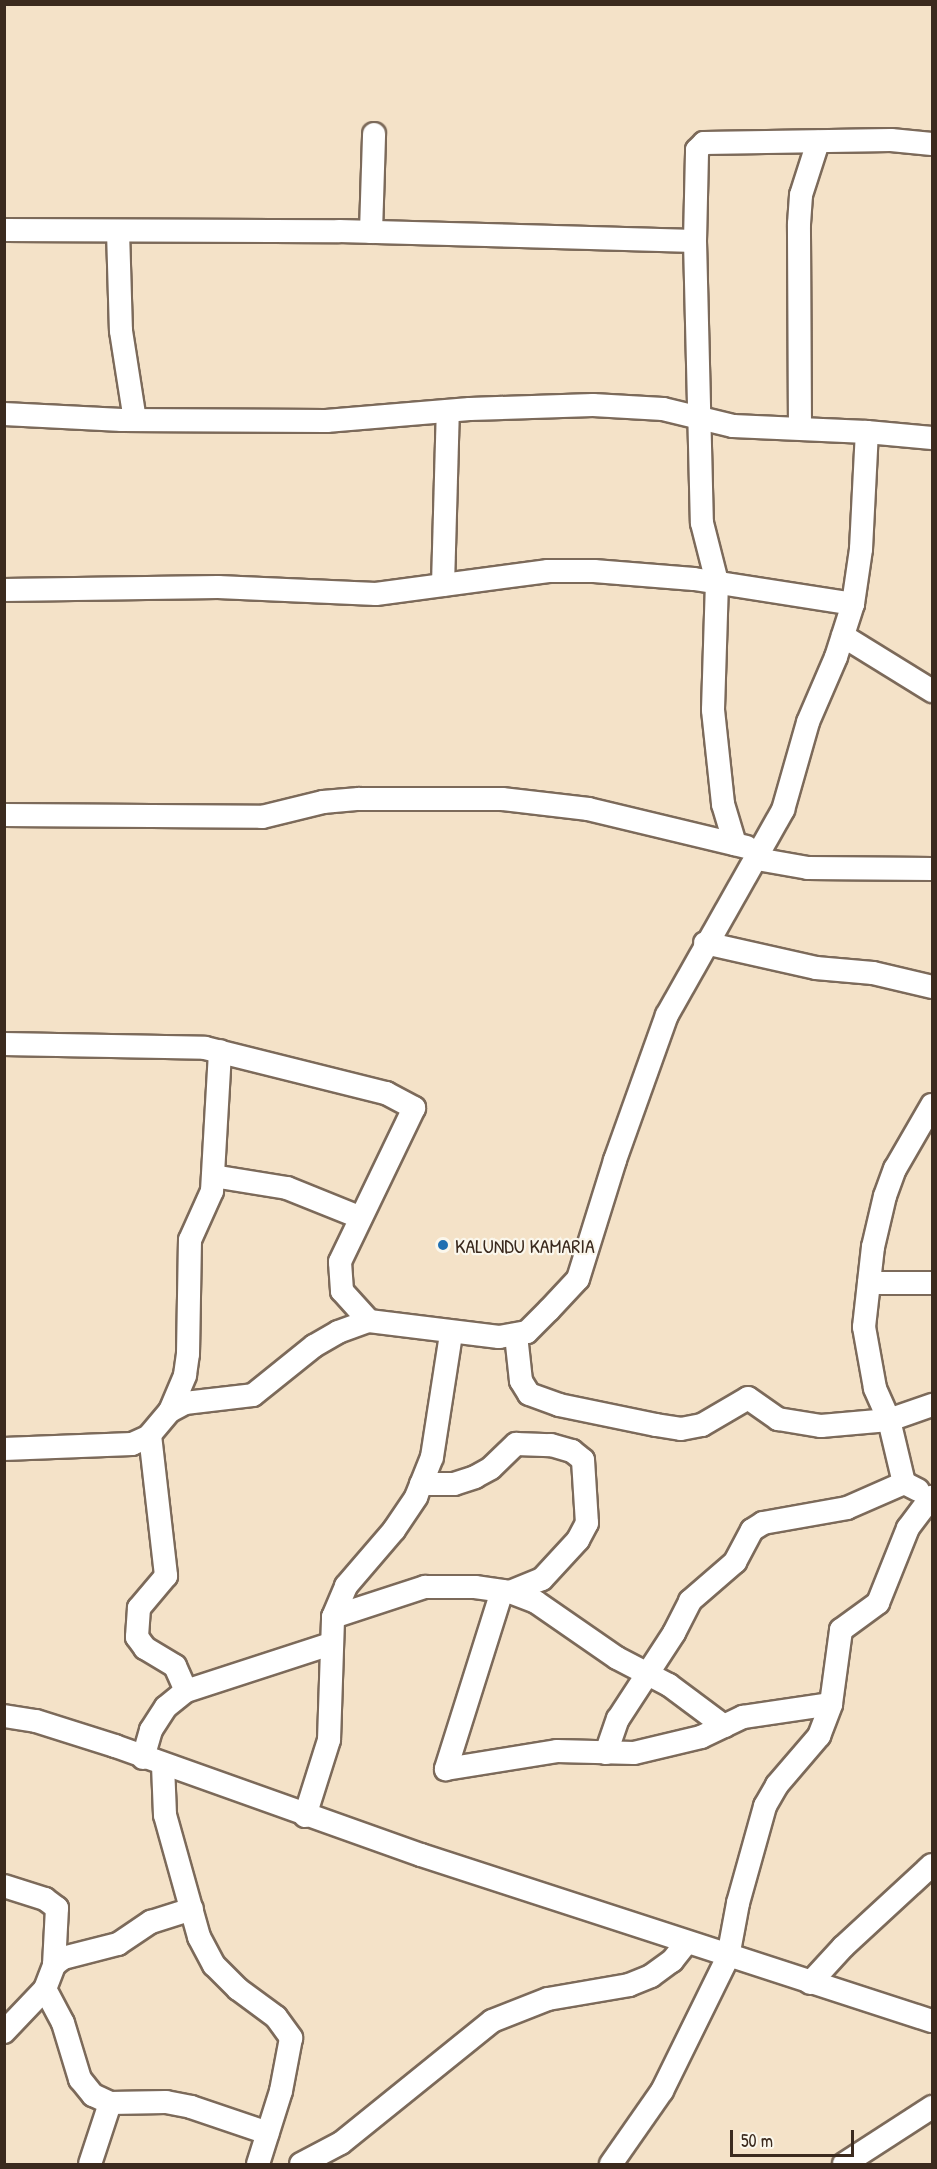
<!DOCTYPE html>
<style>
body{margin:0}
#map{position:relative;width:937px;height:2169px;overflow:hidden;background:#f4e2c8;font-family:"Patrick Hand",sans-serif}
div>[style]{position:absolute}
.roads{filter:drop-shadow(2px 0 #7c6a5a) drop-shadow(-2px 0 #7c6a5a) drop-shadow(0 2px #7c6a5a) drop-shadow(0 -2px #7c6a5a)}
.minor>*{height:22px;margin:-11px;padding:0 11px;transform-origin:11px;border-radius:11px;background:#fff}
.dots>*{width:16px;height:16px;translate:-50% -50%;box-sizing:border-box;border:3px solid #fbf7ec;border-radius:50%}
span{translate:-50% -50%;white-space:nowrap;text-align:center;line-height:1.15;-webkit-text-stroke:4.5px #fbf7ec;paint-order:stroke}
.poi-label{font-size:20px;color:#3b2a1e}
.left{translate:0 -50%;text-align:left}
.frame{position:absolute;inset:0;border:6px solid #3b2a1e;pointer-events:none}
.scale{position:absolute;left:730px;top:2130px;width:124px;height:27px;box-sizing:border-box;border:3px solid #3b2a1e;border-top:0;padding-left:8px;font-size:18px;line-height:21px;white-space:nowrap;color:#3b2a1e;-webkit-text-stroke:4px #fbf7ec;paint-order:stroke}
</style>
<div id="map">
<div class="roads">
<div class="minor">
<i style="left:4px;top:230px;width:335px;rotate:0.2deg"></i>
<i style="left:339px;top:231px;width:356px;rotate:1.6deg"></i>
<i style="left:695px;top:241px;width:282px;rotate:88.6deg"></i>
<i style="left:702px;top:523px;width:61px;rotate:75.7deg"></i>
<i style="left:717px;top:582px;width:128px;rotate:91.8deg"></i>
<i style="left:713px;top:710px;width:95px;rotate:83.9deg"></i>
<i style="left:723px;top:804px;width:42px;rotate:73.3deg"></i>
<i style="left:118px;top:231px;width:100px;rotate:88.3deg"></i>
<i style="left:121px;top:331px;width:90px;rotate:81.1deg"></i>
<i style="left:371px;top:232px;width:98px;rotate:-88.2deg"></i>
<i style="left:695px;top:241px;width:91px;rotate:-88.7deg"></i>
<i style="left:697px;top:150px;width:10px;rotate:-45deg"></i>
<i style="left:704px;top:143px;width:187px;rotate:-0.9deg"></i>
<i style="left:891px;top:140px;width:41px;rotate:5.6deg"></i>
<i style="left:4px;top:414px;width:118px;rotate:2.9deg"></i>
<i style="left:122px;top:420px;width:204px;rotate:0.3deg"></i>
<i style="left:326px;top:421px;width:144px;rotate:-4.8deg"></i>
<i style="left:470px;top:409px;width:123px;rotate:-1.9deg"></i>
<i style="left:593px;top:405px;width:70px;rotate:3.3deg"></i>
<i style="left:663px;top:409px;width:72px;rotate:13.7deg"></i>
<i style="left:733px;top:426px;width:134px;rotate:2.6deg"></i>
<i style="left:800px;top:426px;width:202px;rotate:-90.3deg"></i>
<i style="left:799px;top:224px;width:29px;rotate:-86deg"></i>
<i style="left:801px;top:195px;width:56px;rotate:-72.2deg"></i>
<i style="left:443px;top:585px;width:174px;rotate:-88.4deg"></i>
<i style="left:4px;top:590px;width:214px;rotate:-0.8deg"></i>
<i style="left:218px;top:587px;width:158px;rotate:2.5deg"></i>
<i style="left:376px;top:594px;width:174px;rotate:-7.6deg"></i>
<i style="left:548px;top:571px;width:46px"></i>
<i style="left:594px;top:571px;width:100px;rotate:4.6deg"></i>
<i style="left:694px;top:579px;width:161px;rotate:8.9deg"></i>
<i style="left:843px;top:636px;width:105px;rotate:31.7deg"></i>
<i style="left:4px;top:815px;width:258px;rotate:0.4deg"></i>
<i style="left:262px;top:817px;width:63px;rotate:-13.8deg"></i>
<i style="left:323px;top:802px;width:36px;rotate:-5deg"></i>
<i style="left:359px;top:799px;width:143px"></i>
<i style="left:502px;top:799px;width:87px;rotate:6.6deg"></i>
<i style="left:588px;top:809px;width:163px;rotate:13.5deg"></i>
<i style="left:757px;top:859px;width:52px;rotate:10deg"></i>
<i style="left:808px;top:868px;width:124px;rotate:0.5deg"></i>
<i style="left:705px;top:943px;width:114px;rotate:12.7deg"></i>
<i style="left:816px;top:968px;width:57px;rotate:5deg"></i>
<i style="left:873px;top:973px;width:61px;rotate:13.3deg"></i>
<i style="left:4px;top:1044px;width:201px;rotate:1.1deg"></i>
<i style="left:205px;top:1048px;width:187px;rotate:14deg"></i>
<i style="left:386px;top:1093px;width:32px;rotate:28deg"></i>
<i style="left:414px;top:1108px;width:171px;rotate:115.7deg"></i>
<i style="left:340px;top:1262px;width:29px;rotate:86deg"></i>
<i style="left:342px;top:1291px;width:40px;rotate:48deg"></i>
<i style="left:213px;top:1176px;width:75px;rotate:9.2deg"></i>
<i style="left:287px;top:1188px;width:78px;rotate:21.9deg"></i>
<i style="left:869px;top:1283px;width:63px"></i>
<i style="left:516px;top:1335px;width:46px;rotate:83.8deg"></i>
<i style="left:521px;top:1381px;width:15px;rotate:58deg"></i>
<i style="left:529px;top:1394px;width:32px;rotate:20deg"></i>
<i style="left:559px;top:1405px;width:99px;rotate:11.7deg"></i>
<i style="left:656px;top:1425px;width:25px;rotate:9deg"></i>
<i style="left:681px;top:1429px;width:21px;rotate:-11deg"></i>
<i style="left:702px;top:1425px;width:53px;rotate:-30.4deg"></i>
<i style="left:748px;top:1398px;width:37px;rotate:35deg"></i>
<i style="left:778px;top:1419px;width:44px;rotate:9.2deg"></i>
<i style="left:821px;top:1426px;width:68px;rotate:-5deg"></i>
<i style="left:889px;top:1420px;width:46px;rotate:-19.2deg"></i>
<i style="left:170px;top:1411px;width:39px;rotate:-67deg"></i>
<i style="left:185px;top:1375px;width:21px;rotate:-82deg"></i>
<i style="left:188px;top:1354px;width:114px;rotate:-89deg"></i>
<i style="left:190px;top:1240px;width:54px;rotate:-65.8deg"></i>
<i style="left:212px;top:1191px;width:140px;rotate:-86.7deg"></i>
<i style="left:150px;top:1435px;width:142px;rotate:83.5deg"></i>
<i style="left:166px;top:1576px;width:42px;rotate:130.2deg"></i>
<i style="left:139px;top:1608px;width:29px;rotate:94deg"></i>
<i style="left:137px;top:1637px;width:14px;rotate:54deg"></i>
<i style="left:145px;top:1648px;width:35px;rotate:31deg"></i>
<i style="left:175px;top:1666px;width:27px;rotate:66deg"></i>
<i style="left:4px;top:1449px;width:128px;rotate:-2.2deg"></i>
<i style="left:132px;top:1444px;width:17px;rotate:-24deg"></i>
<i style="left:148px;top:1437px;width:34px;rotate:-50deg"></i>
<i style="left:170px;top:1411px;width:17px;rotate:-28deg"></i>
<i style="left:185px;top:1403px;width:68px;rotate:-6.7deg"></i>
<i style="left:253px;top:1395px;width:78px;rotate:-38.8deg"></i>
<i style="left:314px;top:1346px;width:28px;rotate:-30deg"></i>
<i style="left:338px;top:1332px;width:33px;rotate:-20deg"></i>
<i style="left:369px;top:1321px;width:131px;rotate:7deg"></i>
<i style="left:499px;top:1337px;width:28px;rotate:-10deg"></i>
<i style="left:527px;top:1332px;width:31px;rotate:-45deg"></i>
<i style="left:549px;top:1310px;width:42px;rotate:-46.9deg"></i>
<i style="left:578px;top:1279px;width:125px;rotate:-72.7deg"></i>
<i style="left:615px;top:1160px;width:154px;rotate:-70.3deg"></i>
<i style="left:667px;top:1015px;width:236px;rotate:-60.5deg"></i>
<i style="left:783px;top:810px;width:91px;rotate:-74.1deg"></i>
<i style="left:808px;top:722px;width:71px;rotate:-66.7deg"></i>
<i style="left:836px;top:657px;width:56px;rotate:-72.2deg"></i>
<i style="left:853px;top:604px;width:56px;rotate:-81.7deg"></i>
<i style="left:861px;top:549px;width:117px;rotate:-87.1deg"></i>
<i style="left:867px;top:432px;width:65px;rotate:5.3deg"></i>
<i style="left:421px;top:1484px;width:33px"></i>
<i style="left:454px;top:1484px;width:22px;rotate:-18deg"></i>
<i style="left:475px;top:1477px;width:18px;rotate:-29deg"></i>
<i style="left:491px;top:1468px;width:35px;rotate:-44deg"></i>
<i style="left:516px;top:1444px;width:35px;rotate:2deg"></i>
<i style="left:551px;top:1445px;width:22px;rotate:16deg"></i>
<i style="left:572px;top:1451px;width:14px;rotate:39deg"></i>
<i style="left:583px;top:1460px;width:63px;rotate:86.4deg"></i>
<i style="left:587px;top:1523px;width:19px;rotate:118deg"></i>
<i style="left:578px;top:1540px;width:53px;rotate:132.7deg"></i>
<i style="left:542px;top:1579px;width:35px;rotate:158deg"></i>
<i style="left:918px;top:1490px;width:16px;rotate:-153deg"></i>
<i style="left:904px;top:1483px;width:65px;rotate:-103.4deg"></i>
<i style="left:889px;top:1420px;width:35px;rotate:-114deg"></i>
<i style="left:875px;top:1388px;width:62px;rotate:-100.2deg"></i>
<i style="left:864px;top:1327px;width:81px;rotate:-83.6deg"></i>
<i style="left:873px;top:1247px;width:52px;rotate:-76.8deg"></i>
<i style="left:885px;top:1196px;width:29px;rotate:-70deg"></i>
<i style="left:895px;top:1169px;width:74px;rotate:-60deg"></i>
<i style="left:502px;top:1591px;width:187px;rotate:107.5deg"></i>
<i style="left:446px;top:1769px;width:112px;rotate:-9.2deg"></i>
<i style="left:557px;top:1751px;width:77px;rotate:1.5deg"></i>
<i style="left:634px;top:1753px;width:69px;rotate:-13.4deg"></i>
<i style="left:701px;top:1737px;width:47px;rotate:-25.5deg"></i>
<i style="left:743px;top:1717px;width:89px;rotate:-8.4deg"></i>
<i style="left:333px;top:1617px;width:34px;rotate:-67deg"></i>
<i style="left:346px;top:1586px;width:74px;rotate:-49.4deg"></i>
<i style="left:394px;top:1530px;width:40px;rotate:-56deg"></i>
<i style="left:416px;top:1497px;width:43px;rotate:-68.2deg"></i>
<i style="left:432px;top:1457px;width:124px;rotate:-81.2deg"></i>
<i style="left:4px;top:1716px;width:32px;rotate:9deg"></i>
<i style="left:36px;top:1721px;width:83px;rotate:17.6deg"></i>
<i style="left:115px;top:1746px;width:325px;rotate:19.6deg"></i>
<i style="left:421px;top:1855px;width:537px;rotate:18deg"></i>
<i style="left:606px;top:1753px;width:36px;rotate:-71deg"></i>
<i style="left:618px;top:1719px;width:103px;rotate:-56.9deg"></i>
<i style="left:674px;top:1633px;width:36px;rotate:-63deg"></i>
<i style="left:690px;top:1601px;width:60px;rotate:-40.9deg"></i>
<i style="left:735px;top:1562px;width:36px;rotate:-62deg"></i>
<i style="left:752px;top:1530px;width:13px;rotate:-32deg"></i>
<i style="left:763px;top:1523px;width:85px;rotate:-10.1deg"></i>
<i style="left:847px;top:1508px;width:62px;rotate:-23.7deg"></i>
<i style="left:143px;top:1758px;width:29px;rotate:-74deg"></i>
<i style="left:151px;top:1730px;width:27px;rotate:-57deg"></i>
<i style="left:166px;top:1707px;width:26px;rotate:-39deg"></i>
<i style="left:186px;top:1691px;width:152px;rotate:-18deg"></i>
<i style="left:163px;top:1765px;width:50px;rotate:87.7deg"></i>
<i style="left:165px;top:1815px;width:127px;rotate:74.4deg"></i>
<i style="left:199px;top:1937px;width:32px;rotate:62deg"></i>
<i style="left:214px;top:1965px;width:34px;rotate:45deg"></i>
<i style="left:238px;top:1989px;width:47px;rotate:36.4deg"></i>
<i style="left:276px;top:2017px;width:26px;rotate:54deg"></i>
<i style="left:291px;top:2038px;width:54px;rotate:100.7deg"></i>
<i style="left:281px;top:2091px;width:77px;rotate:107.5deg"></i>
<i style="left:305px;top:1816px;width:80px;rotate:-72.5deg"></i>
<i style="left:329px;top:1740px;width:123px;rotate:-88.1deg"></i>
<i style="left:333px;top:1617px;width:97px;rotate:-18.1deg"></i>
<i style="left:425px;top:1587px;width:50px"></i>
<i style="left:475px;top:1587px;width:35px;rotate:8deg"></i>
<i style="left:510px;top:1592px;width:28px;rotate:21deg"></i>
<i style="left:536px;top:1602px;width:98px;rotate:34.7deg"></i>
<i style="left:617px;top:1658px;width:59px;rotate:27.4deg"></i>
<i style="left:669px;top:1685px;width:69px;rotate:36.7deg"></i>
<i style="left:4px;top:1886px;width:43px;rotate:17.6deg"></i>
<i style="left:45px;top:1899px;width:15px;rotate:37deg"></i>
<i style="left:57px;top:1908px;width:57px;rotate:93deg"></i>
<i style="left:810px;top:1983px;width:49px;rotate:-47.5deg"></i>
<i style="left:843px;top:1947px;width:121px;rotate:-42.7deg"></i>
<i style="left:45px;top:1989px;width:38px;rotate:62deg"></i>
<i style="left:63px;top:2023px;width:59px;rotate:73.1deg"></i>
<i style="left:80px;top:2079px;width:21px;rotate:51deg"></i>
<i style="left:93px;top:2095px;width:19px;rotate:25deg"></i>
<i style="left:110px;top:2103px;width:56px;rotate:-1deg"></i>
<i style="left:166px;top:2102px;width:25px;rotate:11deg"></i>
<i style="left:191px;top:2107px;width:81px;rotate:18.7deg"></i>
<i style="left:4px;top:2032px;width:59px;rotate:-46.4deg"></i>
<i style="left:45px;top:1989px;width:26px;rotate:-69deg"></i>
<i style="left:54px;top:1965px;width:11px;rotate:-38deg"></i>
<i style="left:63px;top:1958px;width:57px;rotate:-14.3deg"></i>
<i style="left:118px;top:1944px;width:40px;rotate:-34deg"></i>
<i style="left:151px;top:1922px;width:43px;rotate:-17.6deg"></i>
<i style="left:90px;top:2164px;width:64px;rotate:-71.8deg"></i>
<i style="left:301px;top:2164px;width:45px;rotate:-27.7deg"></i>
<i style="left:341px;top:2143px;width:194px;rotate:-38.9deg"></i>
<i style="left:492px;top:2021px;width:60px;rotate:-21.4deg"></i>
<i style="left:548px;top:1999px;width:82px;rotate:-9.8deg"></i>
<i style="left:629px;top:1985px;width:24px;rotate:-22deg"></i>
<i style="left:651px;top:1976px;width:26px;rotate:-36deg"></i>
<i style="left:672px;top:1961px;width:23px;rotate:-52deg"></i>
<i style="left:611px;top:2164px;width:89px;rotate:-55.1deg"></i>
<i style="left:662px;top:2091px;width:149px;rotate:-63.8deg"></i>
<i style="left:728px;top:1957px;width:55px;rotate:-79.5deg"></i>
<i style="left:738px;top:1903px;width:101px;rotate:-74.4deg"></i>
<i style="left:765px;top:1806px;width:24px;rotate:-60deg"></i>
<i style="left:777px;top:1785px;width:65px;rotate:-49.4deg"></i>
<i style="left:819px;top:1736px;width:34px;rotate:-69deg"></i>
<i style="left:831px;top:1704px;width:75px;rotate:-82.3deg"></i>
<i style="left:841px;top:1630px;width:46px;rotate:-36.1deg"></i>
<i style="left:878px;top:1603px;width:81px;rotate:-68.2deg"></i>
<i style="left:908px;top:1528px;width:39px;rotate:-53deg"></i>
<i style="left:844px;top:2164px;width:105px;rotate:-32.9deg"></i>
</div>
</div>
<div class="dots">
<i style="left:443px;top:1245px;background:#1f6fb2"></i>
</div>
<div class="poi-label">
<span class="left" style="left:455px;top:1245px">KALUNDU KAMARIA</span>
</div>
<div class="frame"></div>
<div class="scale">50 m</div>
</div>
